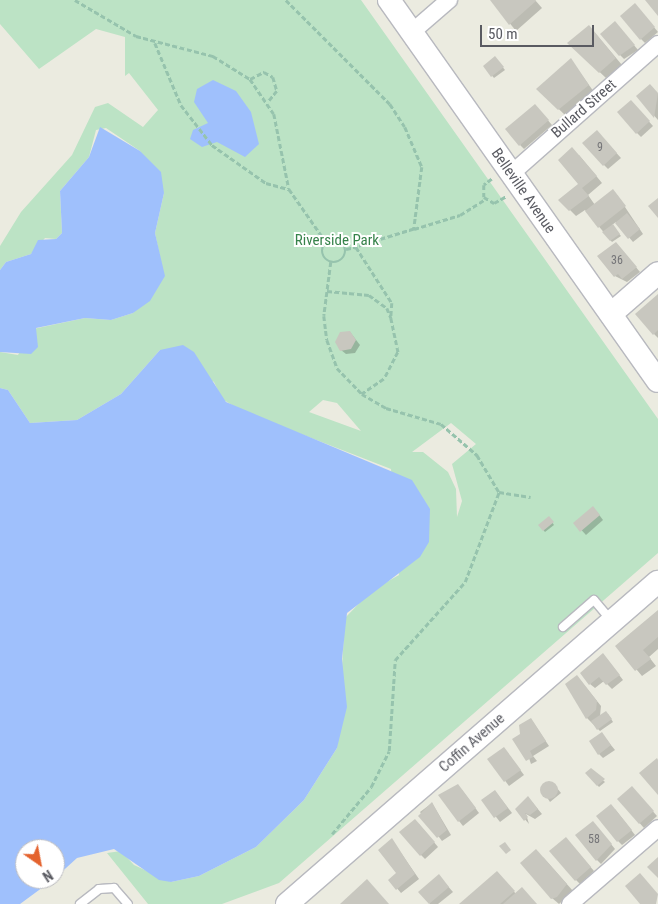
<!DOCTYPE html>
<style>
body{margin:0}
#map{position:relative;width:658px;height:904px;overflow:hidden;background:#ebebe0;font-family:"Roboto Condensed",sans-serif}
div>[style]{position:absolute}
.green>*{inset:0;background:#bce3c5}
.water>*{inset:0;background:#9fc0fc}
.shadow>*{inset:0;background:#0003}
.building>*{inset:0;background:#c8c7bf}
.round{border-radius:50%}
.path>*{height:2.5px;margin-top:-1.25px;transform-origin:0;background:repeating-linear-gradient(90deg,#96c3ad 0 5px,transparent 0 7.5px)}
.path>.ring{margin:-1.25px;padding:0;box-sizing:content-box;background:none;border:2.5px solid #96c3ad;border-radius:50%}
.roads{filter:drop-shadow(1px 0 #b8b9bf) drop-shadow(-1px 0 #b8b9bf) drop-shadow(0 1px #b8b9bf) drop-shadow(0 -1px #b8b9bf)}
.lane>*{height:8px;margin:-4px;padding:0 4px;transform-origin:4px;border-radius:4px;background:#fff}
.street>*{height:16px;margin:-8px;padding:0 8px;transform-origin:8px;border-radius:8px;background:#fff}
.secondary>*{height:22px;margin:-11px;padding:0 11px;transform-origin:11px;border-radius:11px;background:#fff}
span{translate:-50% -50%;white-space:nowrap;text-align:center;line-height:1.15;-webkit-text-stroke:4px #fff;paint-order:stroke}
.number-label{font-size:12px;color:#757578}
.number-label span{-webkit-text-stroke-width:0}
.street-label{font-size:15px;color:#595a61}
.park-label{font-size:15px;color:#36824a}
.north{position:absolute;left:15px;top:839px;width:50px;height:50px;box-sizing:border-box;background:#fff;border:1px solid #bdbdc0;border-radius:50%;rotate:147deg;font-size:14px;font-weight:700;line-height:20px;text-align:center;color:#595a61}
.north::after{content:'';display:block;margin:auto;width:18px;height:22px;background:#e4632e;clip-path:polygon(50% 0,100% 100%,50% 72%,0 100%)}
.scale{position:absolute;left:480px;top:25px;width:114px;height:22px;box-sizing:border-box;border:2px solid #595a61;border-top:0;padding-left:6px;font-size:15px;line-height:18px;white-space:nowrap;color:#595a61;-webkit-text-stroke:4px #fff;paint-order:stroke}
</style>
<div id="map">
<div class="green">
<i style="clip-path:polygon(evenodd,0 0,361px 0,658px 419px,658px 553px,279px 883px,222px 904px,148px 904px,107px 853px,121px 851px,134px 865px,171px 882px,199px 876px,256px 847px,304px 800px,337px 748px,345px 618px,371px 591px,399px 575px,391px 469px,242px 411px,222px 399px,214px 382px,160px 350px,121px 394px,77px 420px,30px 423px,8px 390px,0 388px,0 352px,18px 355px,33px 329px,85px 318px,111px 320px,133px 313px,164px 276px,155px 233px,164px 193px,140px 151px,106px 128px,96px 130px,89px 157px,60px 191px,62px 233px,56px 239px,45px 238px,31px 254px,6px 262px,0 270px,0 246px,21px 212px,72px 155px,95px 107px,108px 103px,143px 127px,158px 110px,129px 73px,125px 76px,125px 37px,96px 29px,39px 69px,0 24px,0 0,323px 400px,337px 403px,361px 431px,309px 412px,323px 400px,0 0,451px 423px,476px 444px,452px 464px,462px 501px,457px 517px,456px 489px,448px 472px,423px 452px,412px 452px,451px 423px)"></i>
</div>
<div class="water">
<i style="clip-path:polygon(213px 80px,236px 91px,251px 112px,259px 144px,245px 157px,217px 142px,202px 147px,190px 139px,193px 130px,208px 123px,194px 102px,197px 89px)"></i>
<i style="clip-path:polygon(100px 127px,140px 151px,161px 172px,164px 193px,155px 233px,165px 276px,150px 301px,133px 313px,111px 320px,85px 318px,36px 328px,38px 347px,31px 354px,0 352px,0 270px,6px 262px,31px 254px,38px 240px,56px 239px,62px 233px,60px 191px,89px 157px)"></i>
<i style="clip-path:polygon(183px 345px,194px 352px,226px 402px,412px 480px,430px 509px,429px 542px,420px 557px,347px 613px,342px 659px,347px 707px,337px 748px,304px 800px,256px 847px,199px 876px,171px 882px,159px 880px,114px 849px,77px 858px,55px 878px,55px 849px,25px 849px,25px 879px,54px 879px,20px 904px,0 904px,0 388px,8px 390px,30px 423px,77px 420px,121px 394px,160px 350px)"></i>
</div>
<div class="shadow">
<i style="clip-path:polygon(491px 0,535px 0,542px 8px,516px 31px)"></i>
<i style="clip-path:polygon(639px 9px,658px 32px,645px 43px,641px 39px)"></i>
<i style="clip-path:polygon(619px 27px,638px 50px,624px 59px,620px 55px)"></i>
<i style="clip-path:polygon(595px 33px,622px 65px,606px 78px,569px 43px)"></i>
<i style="clip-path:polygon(497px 60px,505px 70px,494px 78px,484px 66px)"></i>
<i style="clip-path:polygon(571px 60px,594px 92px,566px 116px,538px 89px)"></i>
<i style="clip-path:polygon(650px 85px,658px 94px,658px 120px,637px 96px)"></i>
<i style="clip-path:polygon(635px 106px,653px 126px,641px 137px,637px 133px)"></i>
<i style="clip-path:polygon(539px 110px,552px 125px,524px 149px,520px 145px)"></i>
<i style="clip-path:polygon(601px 136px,621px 158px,608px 169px,604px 165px)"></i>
<i style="clip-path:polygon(579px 155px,602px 183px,588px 195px,595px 205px,617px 195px,643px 234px,633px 242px,616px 222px,612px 225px,621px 236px,612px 242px,585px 210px,576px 216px,560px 200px,580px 184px)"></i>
<i style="clip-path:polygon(620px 248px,640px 272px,627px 282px,615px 276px)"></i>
<i style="clip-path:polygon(658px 296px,658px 338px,654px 334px)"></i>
<i style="clip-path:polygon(350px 332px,360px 345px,355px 353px,346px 354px,341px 350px)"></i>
<i style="clip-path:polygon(597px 512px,603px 520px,586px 535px,575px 523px)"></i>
<i style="clip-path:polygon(549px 518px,554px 525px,545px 532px,539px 525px)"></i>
<i style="clip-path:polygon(658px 612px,658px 649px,649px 657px,656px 666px,642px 676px,617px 646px)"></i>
<i style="clip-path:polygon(607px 659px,623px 680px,612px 689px,604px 681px,595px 688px,590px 684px)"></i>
<i style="clip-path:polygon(581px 681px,601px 706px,600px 716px,608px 714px,613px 722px,600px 731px,587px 718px)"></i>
<i style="clip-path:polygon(531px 719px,549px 746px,533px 756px,537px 761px,531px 764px,521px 734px)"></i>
<i style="clip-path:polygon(602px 734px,615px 750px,603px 758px,599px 754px)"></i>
<i style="clip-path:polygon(504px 748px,524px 775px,509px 786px,489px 759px)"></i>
<i style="clip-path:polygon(591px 770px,605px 782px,599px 787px,587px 773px)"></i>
<i style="clip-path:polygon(552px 782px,561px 793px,550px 802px,541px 788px)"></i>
<i style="clip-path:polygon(462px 790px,479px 813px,463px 826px,459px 821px)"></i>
<i style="clip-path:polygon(495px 791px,512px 813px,500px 822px,483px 800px)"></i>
<i style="clip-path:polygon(636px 792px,657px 816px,644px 828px,619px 800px)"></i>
<i style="clip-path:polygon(532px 802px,542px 814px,535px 819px,526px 814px,529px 824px,516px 809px)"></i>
<i style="clip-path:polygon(432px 803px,451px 835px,442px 841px,420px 812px)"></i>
<i style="clip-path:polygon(615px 809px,635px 835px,622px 845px,618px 841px)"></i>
<i style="clip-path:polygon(419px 824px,438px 847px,425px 859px,421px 855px)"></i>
<i style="clip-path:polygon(597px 827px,615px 849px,601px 864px,597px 860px)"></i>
<i style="clip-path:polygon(392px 840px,419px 879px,401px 893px,390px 880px,398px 873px)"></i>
<i style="clip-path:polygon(570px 843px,594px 871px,580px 884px,576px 880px)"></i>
<i style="clip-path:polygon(543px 857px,573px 891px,559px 904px,552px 898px)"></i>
<i style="clip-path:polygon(439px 876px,453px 892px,438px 904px,430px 904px,420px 892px)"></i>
<i style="clip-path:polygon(503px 879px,516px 894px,536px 904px,461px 904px)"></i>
</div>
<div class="building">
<i style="clip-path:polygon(490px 0,535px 0,536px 1px,509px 25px)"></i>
<i style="clip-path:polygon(645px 0,658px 0,658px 16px)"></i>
<i style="clip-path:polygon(635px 3px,655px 27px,640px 40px,620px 16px)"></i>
<i style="clip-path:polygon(615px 21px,635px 45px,619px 56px,600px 34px)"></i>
<i style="clip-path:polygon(589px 25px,616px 58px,599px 73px,567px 43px)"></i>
<i style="clip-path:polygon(495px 56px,504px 67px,491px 77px,483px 66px)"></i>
<i style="clip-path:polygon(571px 58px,589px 85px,558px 110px,536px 89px)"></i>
<i style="clip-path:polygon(650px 84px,658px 93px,654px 118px,636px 96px)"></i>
<i style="clip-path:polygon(631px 100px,650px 121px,636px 134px,617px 112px)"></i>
<i style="clip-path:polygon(535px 104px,549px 120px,519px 146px,505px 129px)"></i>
<i style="clip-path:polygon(597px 130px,617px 153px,603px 166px,582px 143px)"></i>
<i style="clip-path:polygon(572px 147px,597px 176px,582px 188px,589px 196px,569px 211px,558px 200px,578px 184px,558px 160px)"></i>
<i style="clip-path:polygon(613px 189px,626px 206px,598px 228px,585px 211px)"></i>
<i style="clip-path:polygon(658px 198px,658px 218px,648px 206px)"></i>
<i style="clip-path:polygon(627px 213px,640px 229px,628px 239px,615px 223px)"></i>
<i style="clip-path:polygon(613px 224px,620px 234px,610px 241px,602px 232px)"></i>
<i style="clip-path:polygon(616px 242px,637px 267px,622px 279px,618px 274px,614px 277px,597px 256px)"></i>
<i style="clip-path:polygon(658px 294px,658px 330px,653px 335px,635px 314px)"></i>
<i style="clip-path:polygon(350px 331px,356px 340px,351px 349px,340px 351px,335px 342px,340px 332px)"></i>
<i style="clip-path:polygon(593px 506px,600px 515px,580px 532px,573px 523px)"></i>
<i style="clip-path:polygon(549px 516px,554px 522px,543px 531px,538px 525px)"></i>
<i style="clip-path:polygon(658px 610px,658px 637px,643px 650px,651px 659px,635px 671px,615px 646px)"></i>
<i style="clip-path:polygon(603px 653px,620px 675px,606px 685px,599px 677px,589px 685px,580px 673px)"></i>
<i style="clip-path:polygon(577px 675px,597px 701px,596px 710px,586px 719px,565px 684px)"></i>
<i style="clip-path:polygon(606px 711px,612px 719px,597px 730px,591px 721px)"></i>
<i style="clip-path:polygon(531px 718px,546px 741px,530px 751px,533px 757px,526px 761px,512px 739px,520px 734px,519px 725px)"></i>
<i style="clip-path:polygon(602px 732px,611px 745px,598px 755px,589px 741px)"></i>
<i style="clip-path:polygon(504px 747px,521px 770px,504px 782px,487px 759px)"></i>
<i style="clip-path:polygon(657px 758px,658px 760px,658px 795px,639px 773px)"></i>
<i style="clip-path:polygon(591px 768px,605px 779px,597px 786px,585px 773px)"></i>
<i class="round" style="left:540px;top:781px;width:18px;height:18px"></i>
<i style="clip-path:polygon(458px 784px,476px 808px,458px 822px,438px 795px)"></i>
<i style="clip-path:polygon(632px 786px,654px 811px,639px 824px,617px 799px)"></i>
<i style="clip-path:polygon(495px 790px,508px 808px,494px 818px,481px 800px)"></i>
<i style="clip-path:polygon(528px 796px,538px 809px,530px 815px,525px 813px,528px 817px,524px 821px,515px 809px)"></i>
<i style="clip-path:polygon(432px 802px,447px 830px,437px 838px,418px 816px)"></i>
<i style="clip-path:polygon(611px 804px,632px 830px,617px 842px,596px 816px)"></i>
<i style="clip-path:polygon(415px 819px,435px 842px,420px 856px,399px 832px)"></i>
<i style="clip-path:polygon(593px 821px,612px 844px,596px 861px,575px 835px)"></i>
<i style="clip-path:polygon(566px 837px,591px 867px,575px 881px,549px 851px)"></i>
<i style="clip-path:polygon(392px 838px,415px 874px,396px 890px,388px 880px,396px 873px,378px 850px)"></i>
<i style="clip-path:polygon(505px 842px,511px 850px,506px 854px,499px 846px)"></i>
<i style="clip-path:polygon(536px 849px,567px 884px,557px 897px,551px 899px,520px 863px)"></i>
<i style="clip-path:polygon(658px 857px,658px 878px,647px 867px)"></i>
<i style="clip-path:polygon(497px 871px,515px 891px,500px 904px,459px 904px)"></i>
<i style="clip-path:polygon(640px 873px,658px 894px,656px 904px,640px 904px,625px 886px)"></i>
<i style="clip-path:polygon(439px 874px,449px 887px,429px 904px,418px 892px)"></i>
<i style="clip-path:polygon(367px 879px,389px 904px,340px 904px)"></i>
<i style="clip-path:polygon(522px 887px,537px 904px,503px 904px)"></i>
</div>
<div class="path">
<i style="left:75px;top:0;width:71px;rotate:30.5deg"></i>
<i style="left:136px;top:36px;width:80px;rotate:14.6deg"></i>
<i style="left:213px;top:56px;width:44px;rotate:31.9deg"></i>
<i style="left:250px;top:79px;width:42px;rotate:55.6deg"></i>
<i style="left:274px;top:114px;width:76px;rotate:78.7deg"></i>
<i style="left:289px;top:189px;width:65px;rotate:55.1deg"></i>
<i style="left:286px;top:0;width:147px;rotate:45deg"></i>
<i style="left:390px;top:104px;width:27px;rotate:57deg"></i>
<i style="left:405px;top:127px;width:43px;rotate:67deg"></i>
<i style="left:422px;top:167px;width:63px;rotate:97.4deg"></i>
<i style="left:414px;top:229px;width:48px;rotate:-16.9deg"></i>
<i style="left:460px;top:215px;width:31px;rotate:-32deg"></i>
<i style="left:155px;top:43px;width:67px;rotate:67.2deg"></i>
<i style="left:181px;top:105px;width:51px;rotate:52.2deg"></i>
<i style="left:212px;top:145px;width:66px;rotate:35.1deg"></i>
<i style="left:266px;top:183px;width:24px;rotate:15deg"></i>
<i style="left:250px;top:79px;width:16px;rotate:-27deg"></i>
<i style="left:264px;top:72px;width:10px;rotate:29deg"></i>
<i style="left:273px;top:77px;width:15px;rotate:74deg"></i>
<i style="left:277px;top:91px;width:14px;rotate:129deg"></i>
<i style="left:492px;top:179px;width:10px;rotate:143deg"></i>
<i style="left:484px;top:185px;width:12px;rotate:90deg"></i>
<i style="left:484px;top:197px;width:12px;rotate:31deg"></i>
<i style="left:494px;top:203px;width:13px;rotate:-29deg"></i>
<i style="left:414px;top:229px;width:61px;rotate:162.8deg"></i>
<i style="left:356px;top:247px;width:67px;rotate:57.3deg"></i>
<i style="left:392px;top:303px;width:15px;rotate:94deg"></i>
<i style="left:391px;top:318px;width:35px;rotate:78deg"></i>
<i style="left:398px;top:352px;width:30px;rotate:117deg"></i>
<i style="left:384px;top:379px;width:27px;rotate:146deg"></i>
<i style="left:362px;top:394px;width:28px;rotate:30deg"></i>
<i style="left:386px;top:408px;width:57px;rotate:16.2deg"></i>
<i style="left:441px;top:424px;width:48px;rotate:40.7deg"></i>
<i style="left:477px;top:455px;width:43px;rotate:59.3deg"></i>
<i style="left:499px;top:492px;width:32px;rotate:9deg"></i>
<i class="ring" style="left:322px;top:239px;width:21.5px;height:21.5px"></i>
<i style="left:346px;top:249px;width:10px;rotate:-11deg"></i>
<i style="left:331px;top:262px;width:54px;rotate:97.4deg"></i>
<i style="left:324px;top:316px;width:24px;rotate:83deg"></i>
<i style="left:327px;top:340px;width:30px;rotate:70deg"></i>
<i style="left:337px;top:368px;width:36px;rotate:46deg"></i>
<i style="left:327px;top:291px;width:42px;rotate:5.4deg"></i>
<i style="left:369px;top:295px;width:22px;rotate:36deg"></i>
<i style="left:387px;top:308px;width:11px;rotate:68deg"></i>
<i style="left:332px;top:834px;width:61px;rotate:-50.3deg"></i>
<i style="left:371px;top:787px;width:40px;rotate:-63.4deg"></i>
<i style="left:389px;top:751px;width:91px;rotate:-86.2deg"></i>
<i style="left:395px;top:660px;width:105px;rotate:-48.1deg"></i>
<i style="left:465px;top:582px;width:96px;rotate:-69.3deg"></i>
</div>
<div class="roads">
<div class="lane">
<i style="left:563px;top:627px;width:41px;rotate:-41.1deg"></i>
<i style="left:594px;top:600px;width:26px;rotate:50deg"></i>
<i style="left:80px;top:904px;width:24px;rotate:-38deg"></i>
<i style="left:99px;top:889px;width:15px;rotate:-4deg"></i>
<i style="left:114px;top:888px;width:21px;rotate:49deg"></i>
</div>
<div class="street">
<i style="left:412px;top:32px;width:49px;rotate:-40.9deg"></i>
<i style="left:511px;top:174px;width:196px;rotate:-41.5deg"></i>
<i style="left:570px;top:904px;width:116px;rotate:-40.8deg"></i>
</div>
<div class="secondary">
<i style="left:389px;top:0;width:466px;rotate:54.8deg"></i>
<i style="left:611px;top:314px;width:62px;rotate:-41.1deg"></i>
<i style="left:287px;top:904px;width:491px;rotate:-41deg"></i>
</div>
</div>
<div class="number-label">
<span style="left:600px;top:148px">9</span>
<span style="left:617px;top:261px">36</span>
<span style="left:594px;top:840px">58</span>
</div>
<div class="street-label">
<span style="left:584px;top:109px;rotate:-41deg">Bullard Street</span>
<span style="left:523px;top:191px;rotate:55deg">Belleville Avenue</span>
<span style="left:472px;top:743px;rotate:-41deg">Coffin Avenue</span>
</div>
<div class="park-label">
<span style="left:337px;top:241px">Riverside Park</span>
</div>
<div class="north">N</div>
<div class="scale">50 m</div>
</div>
